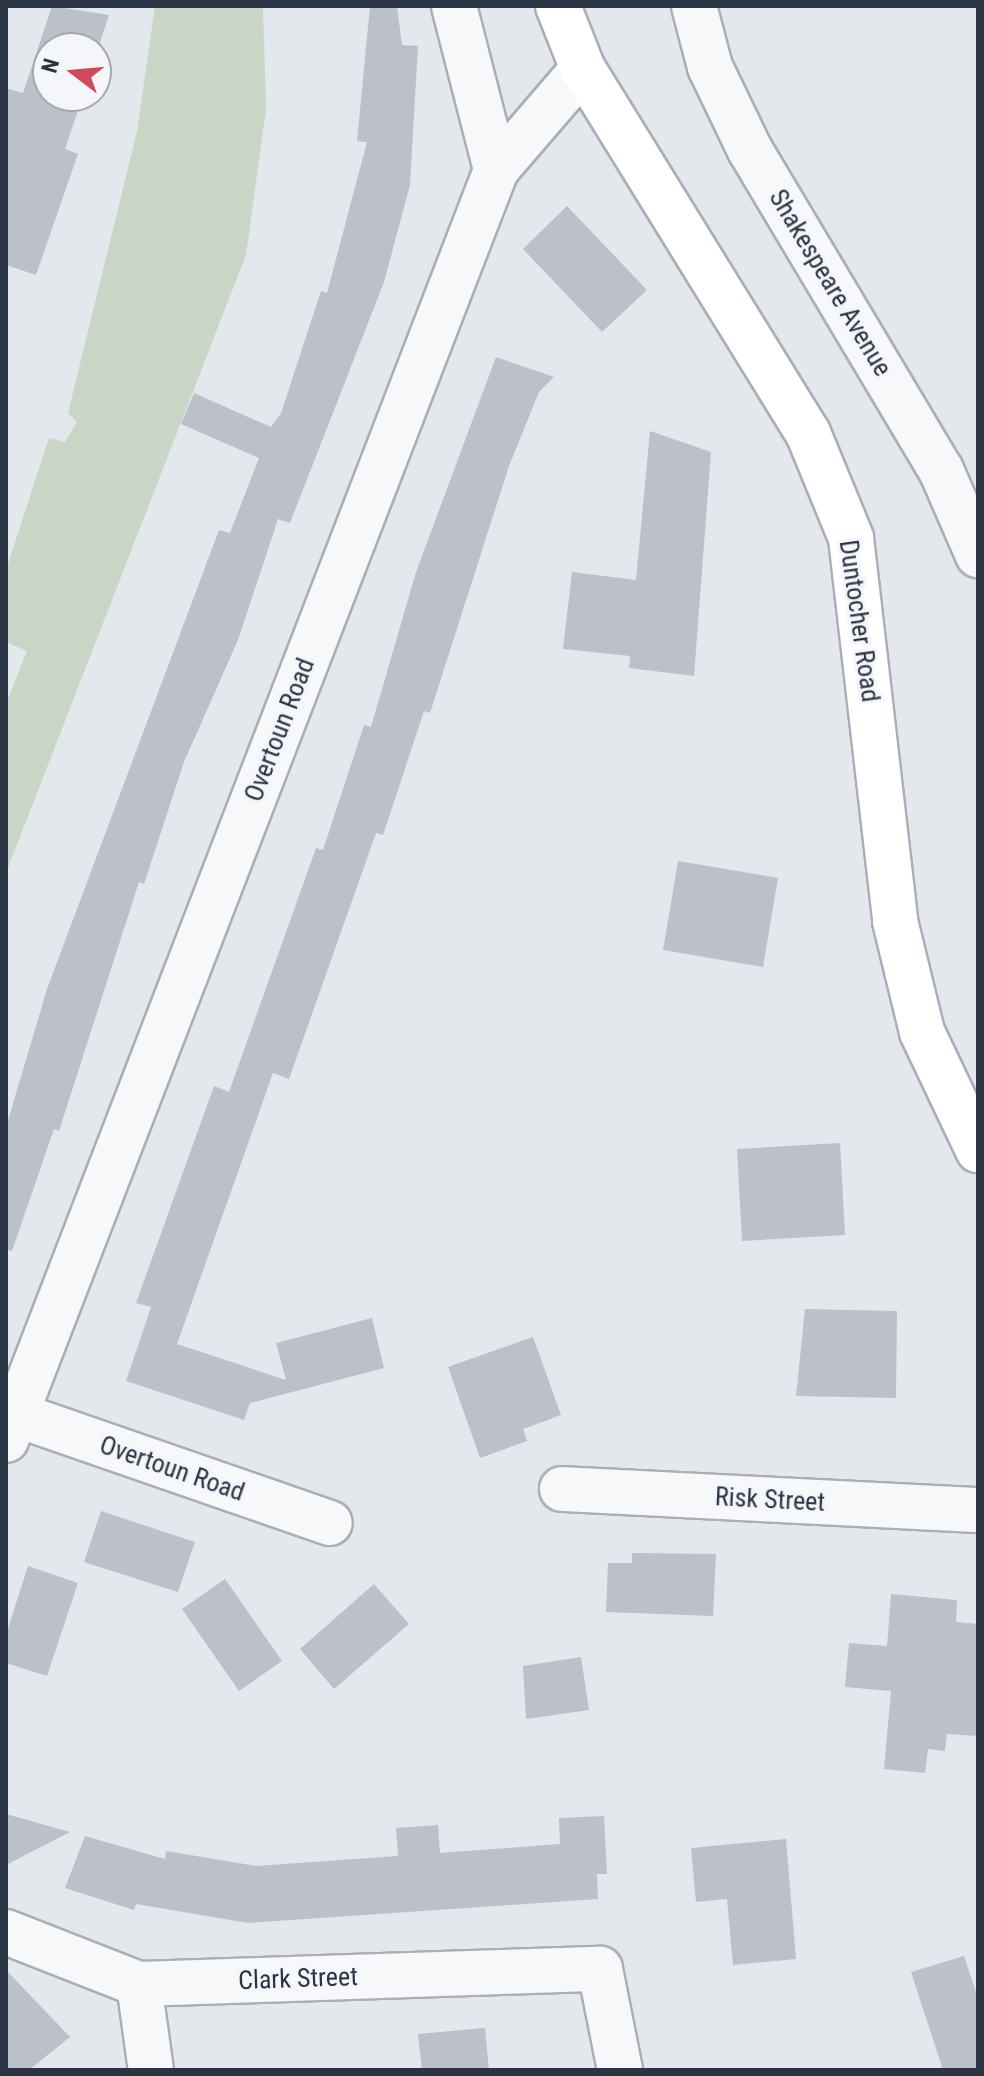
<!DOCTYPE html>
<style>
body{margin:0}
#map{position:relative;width:984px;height:2076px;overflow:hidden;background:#e4e7ec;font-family:"Roboto Condensed",sans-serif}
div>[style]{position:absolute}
.green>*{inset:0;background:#c9d6c5}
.building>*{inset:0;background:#bbc0ca}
.roads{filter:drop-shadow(2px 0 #a9aeb7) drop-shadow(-2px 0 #a9aeb7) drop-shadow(0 2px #a9aeb7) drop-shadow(0 -2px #a9aeb7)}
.minor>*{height:44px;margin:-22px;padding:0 22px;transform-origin:22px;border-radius:22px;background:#f7f8fa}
.secondary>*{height:44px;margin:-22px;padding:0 22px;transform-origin:22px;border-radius:22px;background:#fff}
span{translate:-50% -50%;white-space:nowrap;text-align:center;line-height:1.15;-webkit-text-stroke:7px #f4f6f9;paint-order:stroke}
.street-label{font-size:26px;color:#2b3445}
.frame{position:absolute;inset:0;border:8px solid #2b3445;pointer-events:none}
.north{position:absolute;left:32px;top:32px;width:80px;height:80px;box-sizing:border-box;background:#f4f6f9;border:2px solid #a4a8b1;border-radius:50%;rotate:286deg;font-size:22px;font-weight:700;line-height:32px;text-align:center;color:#2b3445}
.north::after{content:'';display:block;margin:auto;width:28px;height:36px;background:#d1495b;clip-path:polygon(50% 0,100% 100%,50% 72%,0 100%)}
</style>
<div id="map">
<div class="green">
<i style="clip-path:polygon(155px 6px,263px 6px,266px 109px,246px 255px,6px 873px,6px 704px,27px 651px,6px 642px,6px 570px,49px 438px,65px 442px,77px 422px,68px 413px,137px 131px)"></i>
</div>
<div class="building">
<i style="clip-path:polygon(52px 6px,109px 15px,96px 55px,96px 48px,48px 48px,48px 96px,83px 96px,65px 149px,78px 154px,36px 275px,6px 265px,6px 88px,23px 93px)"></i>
<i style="clip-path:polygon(370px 6px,397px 6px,402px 45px,418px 46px,410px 185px,384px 282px,290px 523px,278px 519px,238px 640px,184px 762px,144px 884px,139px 882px,59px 1131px,54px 1129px,12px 1251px,6px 1250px,6px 1127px,47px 989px,219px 530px,230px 533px,259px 458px,181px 424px,194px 393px,271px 427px,281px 413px,321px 291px,327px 293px,367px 142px,357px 141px)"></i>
<i style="clip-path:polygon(567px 206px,647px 290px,602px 332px,523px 249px)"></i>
<i style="clip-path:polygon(496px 357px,554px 377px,539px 392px,509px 466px,430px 713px,424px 711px,383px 835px,376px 833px,289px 1079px,273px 1073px,177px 1344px,286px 1380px,276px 1343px,372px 1318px,384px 1368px,250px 1403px,244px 1420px,126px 1381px,151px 1307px,136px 1303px,214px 1086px,229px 1092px,316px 848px,323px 850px,364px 725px,371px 727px,416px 572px)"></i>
<i style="clip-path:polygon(650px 431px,711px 452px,694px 676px,629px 668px,630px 656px,563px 649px,572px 572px,636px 580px)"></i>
<i style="clip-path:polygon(678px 861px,778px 878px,763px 967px,663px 950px)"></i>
<i style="clip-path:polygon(840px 1143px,845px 1235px,742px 1241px,737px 1149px)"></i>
<i style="clip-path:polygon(805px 1309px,897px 1311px,896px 1398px,796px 1396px)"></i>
<i style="clip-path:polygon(533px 1337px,561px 1415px,523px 1429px,527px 1441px,480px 1458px,448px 1367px)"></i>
<i style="clip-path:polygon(101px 1511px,195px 1542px,178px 1592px,84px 1562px)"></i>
<i style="clip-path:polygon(632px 1553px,716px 1554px,713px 1616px,606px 1612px,608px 1563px,632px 1563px)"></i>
<i style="clip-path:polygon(28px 1566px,78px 1583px,47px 1676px,6px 1663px,6px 1635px)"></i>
<i style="clip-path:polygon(225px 1579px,282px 1661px,239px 1691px,182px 1609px)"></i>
<i style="clip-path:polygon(374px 1584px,409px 1624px,334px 1689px,300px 1649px)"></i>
<i style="clip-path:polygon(891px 1594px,957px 1600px,956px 1622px,978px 1624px,978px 1736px,947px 1734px,945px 1751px,928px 1749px,925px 1773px,884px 1769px,891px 1691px,845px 1687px,849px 1643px,887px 1646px)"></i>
<i style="clip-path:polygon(581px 1657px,589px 1710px,526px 1719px,523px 1666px)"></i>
<i style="clip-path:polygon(6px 1814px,70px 1832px,6px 1865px)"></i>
<i style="clip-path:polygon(604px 1816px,607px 1874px,597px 1874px,598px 1899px,248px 1923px,136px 1904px,134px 1910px,65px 1888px,85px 1836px,165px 1859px,166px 1851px,256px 1866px,398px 1856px,396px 1828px,438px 1825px,440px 1853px,560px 1844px,559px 1818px)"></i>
<i style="clip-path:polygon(786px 1839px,796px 1959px,733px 1965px,727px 1899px,696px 1902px,691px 1848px)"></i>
<i style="clip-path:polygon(964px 1956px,978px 1998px,978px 2070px,943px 2070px,911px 1972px)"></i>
<i style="clip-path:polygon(6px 1970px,70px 2037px,29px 2070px,6px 2070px)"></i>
<i style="clip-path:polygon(485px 2028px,489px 2070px,422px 2070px,418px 2034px)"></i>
</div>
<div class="roads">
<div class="minor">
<i style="left:454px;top:6px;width:169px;rotate:75.6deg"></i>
<i style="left:694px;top:6px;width:63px;rotate:75.3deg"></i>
<i style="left:710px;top:67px;width:92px;rotate:64.3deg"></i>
<i style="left:750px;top:150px;width:373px;rotate:59.2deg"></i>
<i style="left:941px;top:470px;width:93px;rotate:66.5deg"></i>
<i style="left:15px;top:1414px;width:333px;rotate:19.1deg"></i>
<i style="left:6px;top:1440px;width:1361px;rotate:-68.9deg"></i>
<i style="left:496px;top:170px;width:133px;rotate:-49.3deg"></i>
<i style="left:562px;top:1489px;width:417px;rotate:2.9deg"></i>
<i style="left:6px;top:1932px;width:143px;rotate:21.4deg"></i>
<i style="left:139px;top:1984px;width:461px;rotate:-1.9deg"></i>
<i style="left:600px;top:1969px;width:103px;rotate:78.8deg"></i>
<i style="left:139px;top:1984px;width:87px;rotate:82.1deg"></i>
</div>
<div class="secondary">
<i style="left:558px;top:6px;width:68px;rotate:68.4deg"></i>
<i style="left:583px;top:69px;width:428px;rotate:58.3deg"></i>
<i style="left:808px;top:433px;width:113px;rotate:67.7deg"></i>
<i style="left:851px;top:538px;width:386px;rotate:83.4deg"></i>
<i style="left:895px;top:921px;width:114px;rotate:76.3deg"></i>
<i style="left:922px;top:1032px;width:131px;rotate:64.6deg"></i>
</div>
</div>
<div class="street-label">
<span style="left:830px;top:283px;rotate:59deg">Shakespeare Avenue</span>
<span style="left:859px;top:621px;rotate:82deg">Duntocher Road</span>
<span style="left:280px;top:730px;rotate:-69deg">Overtoun Road</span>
<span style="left:172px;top:1469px;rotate:19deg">Overtoun Road</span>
<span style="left:770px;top:1500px;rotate:3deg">Risk Street</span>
<span style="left:298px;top:1979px;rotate:-2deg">Clark Street</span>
</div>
<div class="frame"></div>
<div class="north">N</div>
</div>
